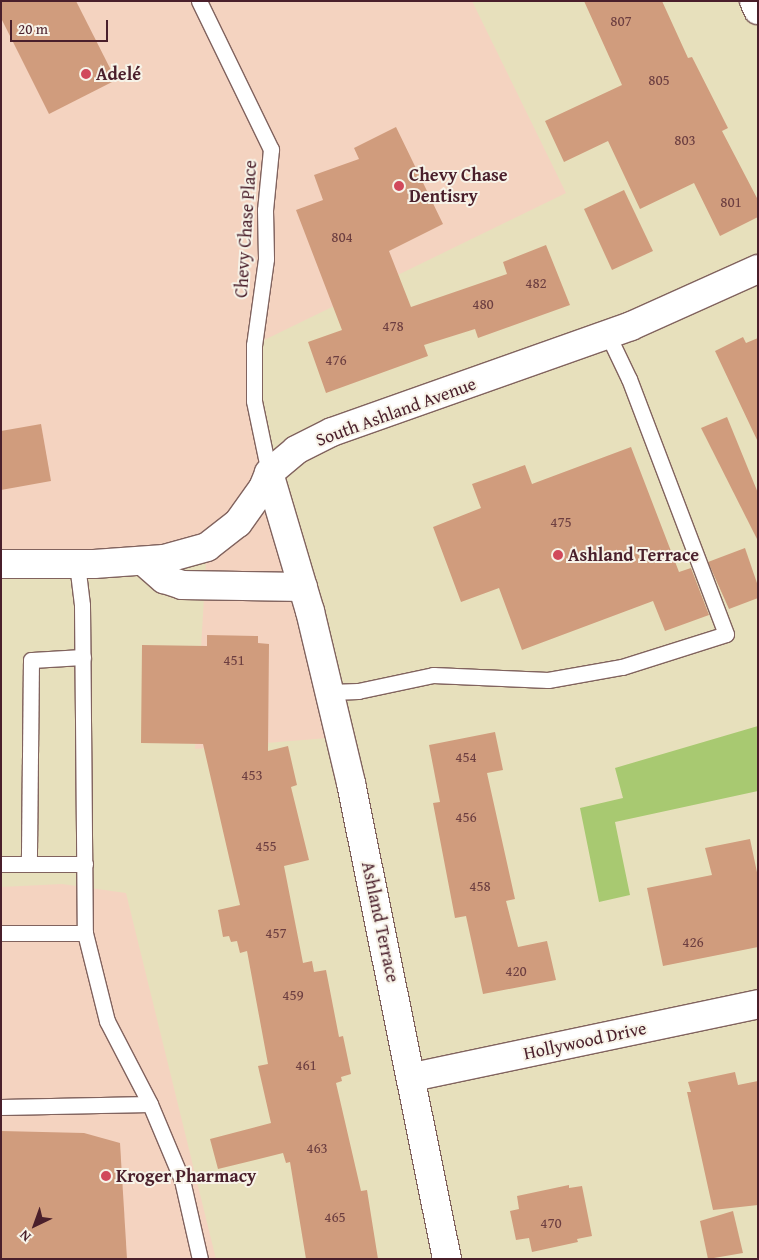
<!DOCTYPE html>
<meta charset="utf-8">
<style>
body{margin:0}
#map{position:relative;width:759px;height:1260px;overflow:hidden;background:#e7e0bc;font-family:"Gentium Book Plus",serif}
div>[style]{position:absolute}
.built>*{inset:0;background:#f4d3c0}
.green>*{inset:0;background:#a8c971}
.building>*{inset:0;background:#d09c7d}
.roads{filter:drop-shadow(1px 0 #81635e) drop-shadow(-1px 0 #81635e) drop-shadow(0 1px #81635e) drop-shadow(0 -1px #81635e)}
.service>*{height:15px;margin:-7.5px;padding:0 7.5px;transform-origin:7.5px;border-radius:7.5px;background:#fff}
.minor>*{height:28px;margin:-14px;padding:0 14px;transform-origin:14px;border-radius:14px;background:#fff}
.tertiary>*{height:28px;margin:-14px;padding:0 14px;transform-origin:14px;border-radius:14px;background:#fff}
.dots>*{width:14px;height:14px;translate:-50% -50%;box-sizing:border-box;border:2px solid #f7f3e8;border-radius:50%}
span{translate:-50% -50%;white-space:nowrap;text-align:center;line-height:1.15;-webkit-text-stroke:4px #f7f3e8;paint-order:stroke}
.number-label{font-size:15px;color:#6c3e40}
.number-label span{-webkit-text-stroke-width:0}
.poi-label{font-size:18px;color:#4a1f2b;font-weight:700}
.left{translate:0 -50%;text-align:left}
.street-label{font-size:18px;color:#4a1f2b}
.frame{position:absolute;inset:0;border:2px solid #4a1f2b;pointer-events:none}
.north{position:absolute;left:10px;top:1200px;width:50px;height:50px;-webkit-text-stroke:4px #f7f3e8;paint-order:stroke;rotate:222deg;font-size:14px;font-weight:700;line-height:20px;text-align:center;color:#4a1f2b}
.north::after{content:'';display:block;margin:auto;width:18px;height:22px;background:#4a1f2b;clip-path:polygon(50% 0,100% 100%,50% 72%,0 100%)}
.scale{position:absolute;left:10px;top:20px;width:98px;height:22px;box-sizing:border-box;border:2px solid #4a1f2b;border-top:0;padding-left:6px;font-size:15px;line-height:18px;white-space:nowrap;color:#4a1f2b;-webkit-text-stroke:4px #f7f3e8;paint-order:stroke}
</style>
<div id="map">
<div class="built">
<i style="clip-path:polygon(1px 1px,472px 1px,566px 193px,254px 345px,254px 401px,340px 737px,195px 749px,207px 547px,1px 563px)"></i>
<i style="clip-path:polygon(62px 884px,126px 893px,216px 1259px,1px 1259px,1px 887px)"></i>
</div>
<div class="green">
<i style="clip-path:polygon(758px 726px,758px 791px,615px 822px,630px 895px,599px 902px,580px 808px,623px 798px,615px 768px)"></i>
</div>
<div class="building">
<i style="clip-path:polygon(1px 1px,76px 1px,116px 80px,49px 114px,1px 18px)"></i>
<i style="clip-path:polygon(584px 1px,662px 1px,688px 58px,692px 57px,728px 128px,722px 131px,758px 200px,758px 217px,720px 236px,694px 183px,640px 209px,608px 141px,564px 162px,545px 121px,622px 85px)"></i>
<i style="clip-path:polygon(396px 127px,443px 224px,389px 251px,411px 307px,507px 274px,503px 262px,546px 245px,570px 305px,478px 338px,475px 329px,424px 345px,428px 356px,326px 393px,308px 342px,342px 330px,296px 210px,323px 200px,314px 175px,359px 159px,354px 148px)"></i>
<i style="clip-path:polygon(624px 190px,653px 251px,612px 270px,584px 209px)"></i>
<i style="clip-path:polygon(743px 337px,746px 343px,758px 338px,758px 442px,715px 351px)"></i>
<i style="clip-path:polygon(727px 417px,758px 493px,757px 539px,701px 428px)"></i>
<i style="clip-path:polygon(41px 424px,51px 481px,1px 490px,1px 431px)"></i>
<i style="clip-path:polygon(631px 447px,679px 572px,691px 568px,709px 615px,665px 631px,653px 601px,522px 650px,499px 588px,461px 602px,433px 527px,481px 508px,472px 484px,525px 465px,532px 484px)"></i>
<i style="clip-path:polygon(745px 548px,758px 586px,758px 598px,729px 609px,708px 562px)"></i>
<i style="clip-path:polygon(207px 635px,258px 636px,258px 643px,269px 644px,268px 751px,288px 746px,297px 785px,291px 787px,309px 860px,284px 866px,303px 963px,312px 961px,314px 972px,326px 970px,339px 1037px,343px 1036px,351px 1074px,341px 1077px,342px 1081px,336px 1083px,361px 1191px,367px 1190px,378px 1259px,306px 1259px,290px 1162px,286px 1163px,283px 1153px,218px 1169px,210px 1139px,271px 1123px,258px 1066px,268px 1064px,247px 951px,240px 953px,237px 941px,231px 942px,229px 936px,223px 937px,218px 910px,240px 905px,203px 744px,141px 743px,142px 645px,207px 646px)"></i>
<i style="clip-path:polygon(495px 732px,503px 770px,487px 773px,515px 899px,506px 901px,518px 947px,547px 941px,556px 980px,483px 994px,466px 916px,455px 918px,433px 803px,440px 802px,429px 745px)"></i>
<i style="clip-path:polygon(750px 839px,758px 877px,758px 947px,663px 966px,647px 888px,712px 875px,705px 848px)"></i>
<i style="clip-path:polygon(735px 1072px,738px 1085px,758px 1081px,758px 1205px,713px 1210px,687px 1092px,691px 1092px,688px 1082px)"></i>
<i style="clip-path:polygon(1px 1131px,84px 1133px,120px 1143px,127px 1259px,1px 1259px)"></i>
<i style="clip-path:polygon(569px 1185px,569px 1188px,582px 1186px,592px 1236px,577px 1239px,578px 1242px,532px 1252px,529px 1238px,516px 1240px,510px 1211px,519px 1209px,517px 1196px)"></i>
<i style="clip-path:polygon(733px 1211px,743px 1253px,708px 1259px,700px 1221px)"></i>
</div>
<div class="roads">
<div class="service">
<i style="left:199px;top:1px;width:165px;rotate:64.1deg"></i>
<i style="left:271px;top:149px;width:61px;rotate:95.6deg"></i>
<i style="left:265px;top:210px;width:49px;rotate:88.8deg"></i>
<i style="left:266px;top:259px;width:87px;rotate:97.9deg"></i>
<i style="left:254px;top:345px;width:56px;rotate:90deg"></i>
<i style="left:254px;top:401px;width:74px;rotate:78.2deg"></i>
<i style="left:77px;top:564px;width:41px;rotate:83deg"></i>
<i style="left:82px;top:605px;width:328px;rotate:89.5deg"></i>
<i style="left:83px;top:657px;width:52px;rotate:176.7deg"></i>
<i style="left:31px;top:660px;width:204px;rotate:90.6deg"></i>
<i style="left:29px;top:864px;width:56px"></i>
<i style="left:330px;top:692px;width:28px;rotate:-2deg"></i>
<i style="left:358px;top:691px;width:77px;rotate:-12deg"></i>
<i style="left:433px;top:675px;width:115px;rotate:2.5deg"></i>
<i style="left:548px;top:680px;width:75px;rotate:-10deg"></i>
<i style="left:622px;top:667px;width:109px;rotate:-17.6deg"></i>
<i style="left:726px;top:634px;width:273px;rotate:-110.8deg"></i>
<i style="left:629px;top:379px;width:49px;rotate:-115.5deg"></i>
<i style="left:1px;top:864px;width:28px"></i>
<i style="left:1px;top:933px;width:84px"></i>
<i style="left:85px;top:933px;width:91px;rotate:76deg"></i>
<i style="left:107px;top:1021px;width:93px;rotate:62.6deg"></i>
<i style="left:1px;top:1107px;width:149px;rotate:-1.2deg"></i>
<i style="left:150px;top:1104px;width:82px;rotate:67.2deg"></i>
<i style="left:182px;top:1180px;width:81px;rotate:77.2deg"></i>
</div>
<div class="minor">
<i style="left:754px;top:1px;width:10px;rotate:66deg"></i>
<i style="left:269px;top:473px;width:144px;rotate:73.5deg"></i>
<i style="left:310px;top:611px;width:177px;rotate:76.6deg"></i>
<i style="left:351px;top:783px;width:486px;rotate:78.6deg"></i>
<i style="left:413px;top:1077px;width:353px;rotate:-11.9deg"></i>
</div>
<div class="tertiary">
<i style="left:143px;top:561px;width:28px;rotate:41deg"></i>
<i style="left:164px;top:579px;width:19px;rotate:18deg"></i>
<i style="left:182px;top:585px;width:121px;rotate:0.9deg"></i>
<i style="left:1px;top:564px;width:93px"></i>
<i style="left:94px;top:564px;width:70px;rotate:-4.1deg"></i>
<i style="left:164px;top:559px;width:45px;rotate:-15.6deg"></i>
<i style="left:207px;top:547px;width:39px;rotate:-38deg"></i>
<i style="left:238px;top:523px;width:43px;rotate:-54.5deg"></i>
<i style="left:263px;top:488px;width:16px;rotate:-68deg"></i>
<i style="left:269px;top:473px;width:35px;rotate:-40deg"></i>
<i style="left:296px;top:450px;width:40px;rotate:-26.6deg"></i>
<i style="left:332px;top:432px;width:317px;rotate:-19.5deg"></i>
<i style="left:631px;top:326px;width:139px;rotate:-24.2deg"></i>
</div>
</div>
<div class="dots">
<i style="left:86px;top:74px;background:#d1495b"></i>
<i style="left:399px;top:186px;background:#d1495b"></i>
<i style="left:558px;top:555px;background:#d1495b"></i>
<i style="left:106px;top:1176px;background:#d1495b"></i>
</div>
<div class="number-label">
<span style="left:621px;top:21px">807</span>
<span style="left:659px;top:80px">805</span>
<span style="left:685px;top:140px">803</span>
<span style="left:731px;top:202px">801</span>
<span style="left:342px;top:237px">804</span>
<span style="left:536px;top:283px">482</span>
<span style="left:483px;top:304px">480</span>
<span style="left:393px;top:326px">478</span>
<span style="left:336px;top:360px">476</span>
<span style="left:561px;top:522px">475</span>
<span style="left:234px;top:660px">451</span>
<span style="left:466px;top:757px">454</span>
<span style="left:252px;top:775px">453</span>
<span style="left:466px;top:817px">456</span>
<span style="left:266px;top:846px">455</span>
<span style="left:480px;top:886px">458</span>
<span style="left:276px;top:933px">457</span>
<span style="left:693px;top:942px">426</span>
<span style="left:516px;top:971px">420</span>
<span style="left:293px;top:995px">459</span>
<span style="left:306px;top:1065px">461</span>
<span style="left:317px;top:1148px">463</span>
<span style="left:335px;top:1217px">465</span>
<span style="left:551px;top:1223px">470</span>
</div>
<div class="poi-label">
<span class="left" style="left:96px;top:74px">Adelé</span>
<span class="left" style="left:409px;top:186px">Chevy Chase<br>Dentisry</span>
<span class="left" style="left:568px;top:555px">Ashland Terrace</span>
<span class="left" style="left:116px;top:1176px">Kroger Pharmacy</span>
</div>
<div class="street-label">
<span style="left:246px;top:229px;rotate:-86deg">Chevy Chase Place</span>
<span style="left:396px;top:412px;rotate:-20deg">South Ashland Avenue</span>
<span style="left:380px;top:922px;rotate:78deg">Ashland Terrace</span>
<span style="left:585px;top:1041px;rotate:-12deg">Hollywood Drive</span>
</div>
<div class="frame"></div>
<div class="north">N</div>
<div class="scale">20 m</div>
</div>
